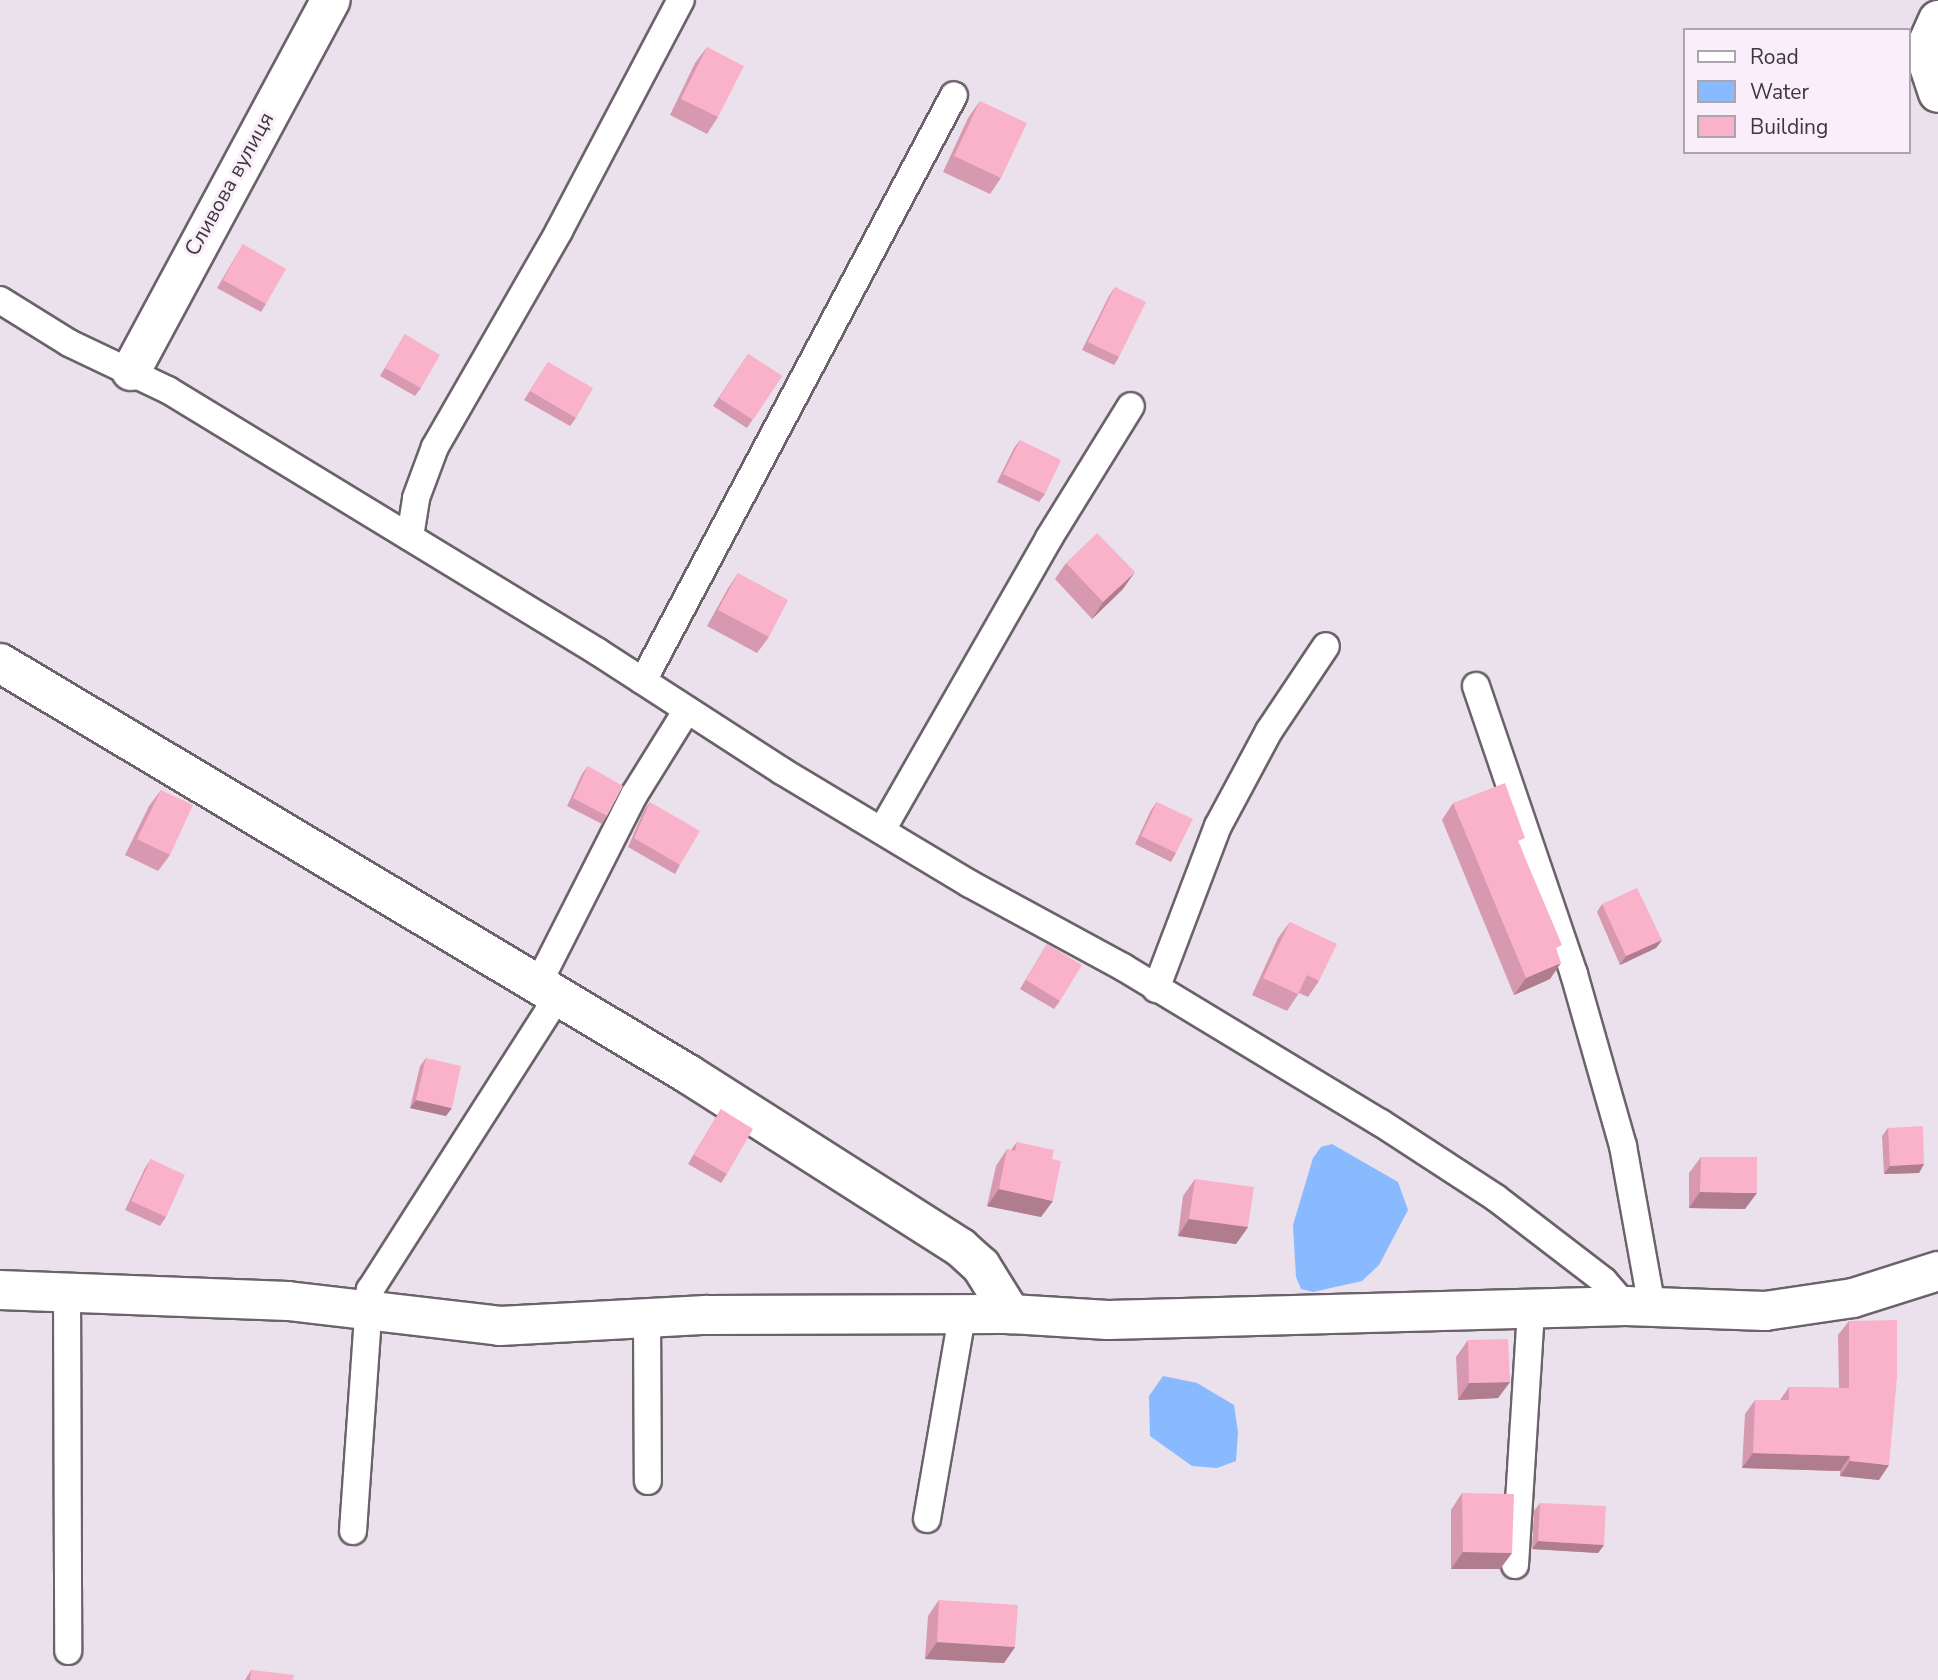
<!DOCTYPE html>
<meta charset="utf-8">
<style>
body{margin:0}
#map{position:relative;width:1938px;height:1680px;overflow:hidden;background:#ebe1ec;font-family:"Nunito Sans",sans-serif}
div>[style]{position:absolute}
.water>*{inset:0;background:#89b9fe}
.roads{filter:drop-shadow(2px 0 #6b626b) drop-shadow(-2px 0 #6b626b) drop-shadow(0 2px #6b626b) drop-shadow(0 -2px #6b626b)}
.lane>*{height:26px;margin:-13px;padding:0 13px;transform-origin:13px;border-radius:13px;background:#fff}
.street>*{height:38px;margin:-19px;padding:0 19px;transform-origin:19px;border-radius:19px;background:#fff}
.wall>*{inset:0;background:#d799af}
.shaded-wall>*{inset:0;background:#af7d8e}
.building>*{inset:0;background:#fab2cb}
span{translate:-50% -50%;white-space:nowrap;text-align:center;line-height:1.15;-webkit-text-stroke:6px #f9eef9;paint-order:stroke}
.street-label{font-size:21px;color:#3c383c}
.legend{position:absolute;left:1683px;top:28px;width:228px;height:126px;box-sizing:border-box;background:#f9eef9;border:2px solid #ada5ad;margin:0;padding:9px 12px;list-style:none;font-size:21px;color:#3c383c}
.legend li{display:flex;align-items:center;gap:14px;height:35px}
.legend b{width:35px;border:2px solid #ada5ad}
</style>
<div id="map">
<div class="water">
<i style="clip-path:polygon(1332px 1144px,1398px 1182px,1408px 1210px,1379px 1265px,1362px 1281px,1313px 1292px,1301px 1289px,1296px 1277px,1293px 1225px,1313px 1158px,1321px 1147px)"></i>
<i style="clip-path:polygon(1163px 1376px,1197px 1383px,1234px 1405px,1238px 1432px,1236px 1461px,1217px 1468px,1192px 1466px,1150px 1436px,1149px 1396px)"></i>
</div>
<div class="roads">
<div class="lane">
<i style="left:0;top:300px;width:81px;rotate:31.9deg"></i>
<i style="left:69px;top:343px;width:110px;rotate:25.4deg"></i>
<i style="left:168px;top:390px;width:504px;rotate:31.35deg"></i>
<i style="left:598px;top:652px;width:219px;rotate:32.9deg"></i>
<i style="left:782px;top:771px;width:219px;rotate:31deg"></i>
<i style="left:970px;top:884px;width:174px;rotate:28.5deg"></i>
<i style="left:1123px;top:967px;width:301px;rotate:31.2deg"></i>
<i style="left:1381px;top:1123px;width:137px;rotate:33.1deg"></i>
<i style="left:1496px;top:1198px;width:136px;rotate:37.5deg"></i>
<i style="left:1604px;top:1281px;width:33px;rotate:49deg"></i>
<i style="left:410px;top:537px;width:39px;rotate:-81deg"></i>
<i style="left:416px;top:498px;width:54px;rotate:-69.6deg"></i>
<i style="left:435px;top:447px;width:249px;rotate:-60.1deg"></i>
<i style="left:559px;top:231px;width:261px;rotate:-62.2deg"></i>
<i style="left:643px;top:681px;width:663px;rotate:-62.04deg"></i>
<i style="left:1476px;top:686px;width:304px;rotate:71.2deg"></i>
<i style="left:1574px;top:974px;width:179px;rotate:74.1deg"></i>
<i style="left:1623px;top:1146px;width:164px;rotate:79.8deg"></i>
<i style="left:882px;top:830px;width:336px;rotate:-60.2deg"></i>
<i style="left:1049px;top:538px;width:155px;rotate:-58.2deg"></i>
<i style="left:537px;top:986px;width:214px;rotate:-63.1deg"></i>
<i style="left:634px;top:795px;width:100px;rotate:-58.1deg"></i>
<i style="left:1156px;top:989px;width:174px;rotate:-69.2deg"></i>
<i style="left:1218px;top:826px;width:108px;rotate:-61.8deg"></i>
<i style="left:1269px;top:731px;width:102px;rotate:-56.2deg"></i>
<i style="left:67px;top:1290px;width:361px;rotate:89.8deg"></i>
<i style="left:647px;top:1316px;width:165px;rotate:89.7deg"></i>
<i style="left:927px;top:1519px;width:206px;rotate:-80.2deg"></i>
<i style="left:353px;top:1531px;width:242px;rotate:-86deg"></i>
<i style="left:370px;top:1290px;width:347px;rotate:-57.4deg"></i>
<i style="left:1515px;top:1565px;width:256px;rotate:-86.4deg"></i>
</div>
<div class="street">
<i style="left:1938px;top:20px;width:34px;rotate:114deg"></i>
<i style="left:1924px;top:51px;width:44px;rotate:71.6deg"></i>
<i style="left:131px;top:371px;width:421px;rotate:-61.7deg"></i>
<i style="left:0;top:663px;width:801px;rotate:30.85deg"></i>
<i style="left:688px;top:1074px;width:324px;rotate:32.5deg"></i>
<i style="left:961px;top:1248px;width:27px;rotate:42deg"></i>
<i style="left:981px;top:1266px;width:57px;rotate:58deg"></i>
<i style="left:0;top:1290px;width:288px;rotate:2.2deg"></i>
<i style="left:288px;top:1301px;width:213px;rotate:6.7deg"></i>
<i style="left:500px;top:1326px;width:206px;rotate:-3.1deg"></i>
<i style="left:706px;top:1315px;width:305px;rotate:-0.2deg"></i>
<i style="left:1011px;top:1314px;width:97px;rotate:3.5deg"></i>
<i style="left:1108px;top:1320px;width:518px;rotate:-1.55deg"></i>
<i style="left:1626px;top:1306px;width:139px;rotate:2.1deg"></i>
<i style="left:1765px;top:1311px;width:89px;rotate:-8.4deg"></i>
<i style="left:1853px;top:1298px;width:89px;rotate:-17.6deg"></i>
</div>
</div>
<div class="wall">
<i style="clip-path:polygon(707px 47px,718px 117px,707px 134px,670px 115px,695px 63px)"></i>
<i style="clip-path:polygon(980px 101px,1001px 178px,990px 194px,943px 172px,968px 118px)"></i>
<i style="clip-path:polygon(243px 244px,266px 304px,261px 312px,217px 288px)"></i>
<i style="clip-path:polygon(1115px 287px,1119px 357px,1114px 365px,1082px 350px,1109px 296px)"></i>
<i style="clip-path:polygon(405px 334px,421px 388px,415px 396px,380px 376px)"></i>
<i style="clip-path:polygon(748px 354px,782px 376px,747px 428px,713px 406px)"></i>
<i style="clip-path:polygon(548px 362px,576px 418px,570px 426px,524px 400px)"></i>
<i style="clip-path:polygon(1020px 440px,1045px 494px,1039px 502px,997px 482px,1014px 448px)"></i>
<i style="clip-path:polygon(1066px 563px,1123px 589px,1092px 619px,1055px 579px)"></i>
<i style="clip-path:polygon(738px 573px,769px 637px,757px 653px,707px 626px,727px 590px)"></i>
<i style="clip-path:polygon(588px 766px,607px 816px,602px 824px,567px 806px,582px 774px)"></i>
<i style="clip-path:polygon(161px 790px,170px 855px,158px 871px,125px 855px,149px 806px)"></i>
<i style="clip-path:polygon(650px 802px,680px 865px,675px 874px,628px 847px,644px 810px)"></i>
<i style="clip-path:polygon(1157px 802px,1176px 853px,1171px 862px,1135px 844px,1151px 810px)"></i>
<i style="clip-path:polygon(1453px 803px,1520px 845px,1557px 952px,1550px 979px,1514px 995px,1442px 820px)"></i>
<i style="clip-path:polygon(1602px 904px,1662px 940px,1656px 948px,1620px 965px,1597px 912px)"></i>
<i style="clip-path:polygon(1290px 922px,1319px 981px,1308px 997px,1299px 993px,1287px 1011px,1252px 995px,1278px 938px)"></i>
<i style="clip-path:polygon(1047px 944px,1060px 1001px,1054px 1009px,1020px 989px)"></i>
<i style="clip-path:polygon(426px 1058px,446px 1116px,410px 1108px,420px 1066px)"></i>
<i style="clip-path:polygon(721px 1109px,727px 1174px,721px 1183px,688px 1164px)"></i>
<i style="clip-path:polygon(1888px 1128px,1924px 1164px,1919px 1173px,1884px 1174px,1882px 1136px)"></i>
<i style="clip-path:polygon(1017px 1142px,1052px 1159px,1041px 1217px,987px 1206px,996px 1166px,1007px 1149px,1011px 1150px)"></i>
<i style="clip-path:polygon(1701px 1157px,1745px 1209px,1689px 1208px,1689px 1173px)"></i>
<i style="clip-path:polygon(151px 1159px,166px 1217px,160px 1226px,125px 1210px,145px 1168px)"></i>
<i style="clip-path:polygon(1195px 1179px,1248px 1227px,1236px 1244px,1178px 1236px,1183px 1196px)"></i>
<i style="clip-path:polygon(1849px 1321px,1879px 1480px,1840px 1476px,1840px 1471px,1742px 1468px,1745px 1414px,1755px 1400px,1780px 1400px,1789px 1387px,1839px 1388px,1838px 1335px)"></i>
<i style="clip-path:polygon(1468px 1340px,1510px 1382px,1498px 1398px,1458px 1400px,1456px 1357px)"></i>
<i style="clip-path:polygon(1462px 1493px,1512px 1553px,1500px 1569px,1451px 1569px,1451px 1510px)"></i>
<i style="clip-path:polygon(1540px 1503px,1604px 1545px,1598px 1553px,1532px 1549px,1534px 1511px)"></i>
<i style="clip-path:polygon(939px 1600px,1015px 1647px,1004px 1663px,925px 1659px,928px 1616px)"></i>
<i style="clip-path:polygon(251px 1670px,293px 1680px,245px 1680px)"></i>
</div>
<div class="shaded-wall">
<i style="clip-path:polygon(1135px 572px,1123px 589px,1092px 619px,1103px 602px)"></i>
<i style="clip-path:polygon(1662px 940px,1656px 948px,1620px 965px,1626px 956px)"></i>
<i style="clip-path:polygon(1561px 963px,1550px 979px,1514px 995px,1526px 978px)"></i>
<i style="clip-path:polygon(416px 1100px,452px 1108px,446px 1116px,410px 1108px)"></i>
<i style="clip-path:polygon(1924px 1164px,1919px 1173px,1884px 1174px,1890px 1166px)"></i>
<i style="clip-path:polygon(999px 1189px,1053px 1201px,1041px 1217px,987px 1206px)"></i>
<i style="clip-path:polygon(1700px 1192px,1757px 1193px,1745px 1209px,1689px 1208px)"></i>
<i style="clip-path:polygon(1189px 1219px,1248px 1227px,1236px 1244px,1178px 1236px)"></i>
<i style="clip-path:polygon(1510px 1382px,1498px 1398px,1458px 1400px,1469px 1383px)"></i>
<i style="clip-path:polygon(1753px 1453px,1850px 1456px,1840px 1471px,1742px 1468px)"></i>
<i style="clip-path:polygon(1850px 1461px,1889px 1465px,1879px 1480px,1840px 1476px)"></i>
<i style="clip-path:polygon(1538px 1541px,1604px 1545px,1598px 1553px,1532px 1549px)"></i>
<i style="clip-path:polygon(1463px 1552px,1512px 1553px,1500px 1569px,1451px 1569px)"></i>
<i style="clip-path:polygon(937px 1642px,1015px 1647px,1004px 1663px,925px 1659px)"></i>
</div>
<div class="building">
<i style="clip-path:polygon(707px 47px,744px 66px,718px 117px,681px 99px)"></i>
<i style="clip-path:polygon(980px 101px,1027px 123px,1001px 178px,954px 156px)"></i>
<i style="clip-path:polygon(243px 244px,286px 269px,266px 304px,223px 280px)"></i>
<i style="clip-path:polygon(1115px 287px,1146px 302px,1119px 357px,1088px 342px)"></i>
<i style="clip-path:polygon(405px 334px,440px 355px,421px 388px,385px 368px)"></i>
<i style="clip-path:polygon(748px 354px,782px 376px,753px 420px,719px 398px)"></i>
<i style="clip-path:polygon(548px 362px,593px 388px,576px 418px,530px 391px)"></i>
<i style="clip-path:polygon(1020px 440px,1061px 460px,1045px 494px,1003px 474px)"></i>
<i style="clip-path:polygon(1097px 533px,1135px 572px,1103px 602px,1066px 563px)"></i>
<i style="clip-path:polygon(738px 573px,788px 600px,769px 637px,718px 610px)"></i>
<i style="clip-path:polygon(588px 766px,623px 786px,607px 816px,573px 798px)"></i>
<i style="clip-path:polygon(1505px 783px,1525px 838px,1518px 841px,1562px 945px,1556px 948px,1561px 963px,1526px 978px,1453px 803px)"></i>
<i style="clip-path:polygon(161px 790px,193px 805px,170px 855px,137px 839px)"></i>
<i style="clip-path:polygon(650px 802px,700px 831px,680px 865px,634px 838px)"></i>
<i style="clip-path:polygon(1157px 802px,1193px 819px,1176px 853px,1141px 836px)"></i>
<i style="clip-path:polygon(1637px 888px,1662px 940px,1626px 956px,1602px 904px)"></i>
<i style="clip-path:polygon(1290px 922px,1337px 944px,1319px 981px,1307px 975px,1298px 994px,1263px 978px)"></i>
<i style="clip-path:polygon(1047px 944px,1082px 965px,1060px 1001px,1026px 980px)"></i>
<i style="clip-path:polygon(426px 1058px,461px 1066px,452px 1108px,416px 1100px)"></i>
<i style="clip-path:polygon(721px 1109px,753px 1129px,727px 1174px,694px 1155px)"></i>
<i style="clip-path:polygon(1923px 1126px,1924px 1164px,1890px 1166px,1888px 1128px)"></i>
<i style="clip-path:polygon(1017px 1142px,1054px 1150px,1052px 1159px,1061px 1161px,1053px 1201px,999px 1189px,1007px 1149px,1015px 1151px)"></i>
<i style="clip-path:polygon(1701px 1157px,1757px 1157px,1757px 1193px,1700px 1192px)"></i>
<i style="clip-path:polygon(151px 1159px,185px 1175px,166px 1217px,131px 1201px)"></i>
<i style="clip-path:polygon(1195px 1179px,1254px 1187px,1248px 1227px,1189px 1219px)"></i>
<i style="clip-path:polygon(1897px 1320px,1897px 1378px,1889px 1465px,1850px 1461px,1850px 1456px,1753px 1453px,1755px 1400px,1789px 1400px,1789px 1387px,1849px 1388px,1849px 1321px)"></i>
<i style="clip-path:polygon(1508px 1339px,1510px 1382px,1469px 1383px,1468px 1340px)"></i>
<i style="clip-path:polygon(1462px 1493px,1514px 1494px,1512px 1553px,1463px 1552px)"></i>
<i style="clip-path:polygon(1540px 1503px,1606px 1506px,1604px 1545px,1538px 1541px)"></i>
<i style="clip-path:polygon(939px 1600px,1018px 1605px,1015px 1647px,937px 1642px)"></i>
<i style="clip-path:polygon(251px 1670px,294px 1675px,293px 1680px,250px 1680px)"></i>
</div>
<div class="street-label">
<span style="left:229px;top:184px;rotate:-61deg">Сливова вулиця</span>
</div>
<ul class="legend">
<li><b style="height:9px;background:#fff"></b>Road</li>
<li><b style="height:19px;background:#89b9fe"></b>Water</li>
<li><b style="height:19px;background:#fab2cb"></b>Building</li>
</ul>
</div>
